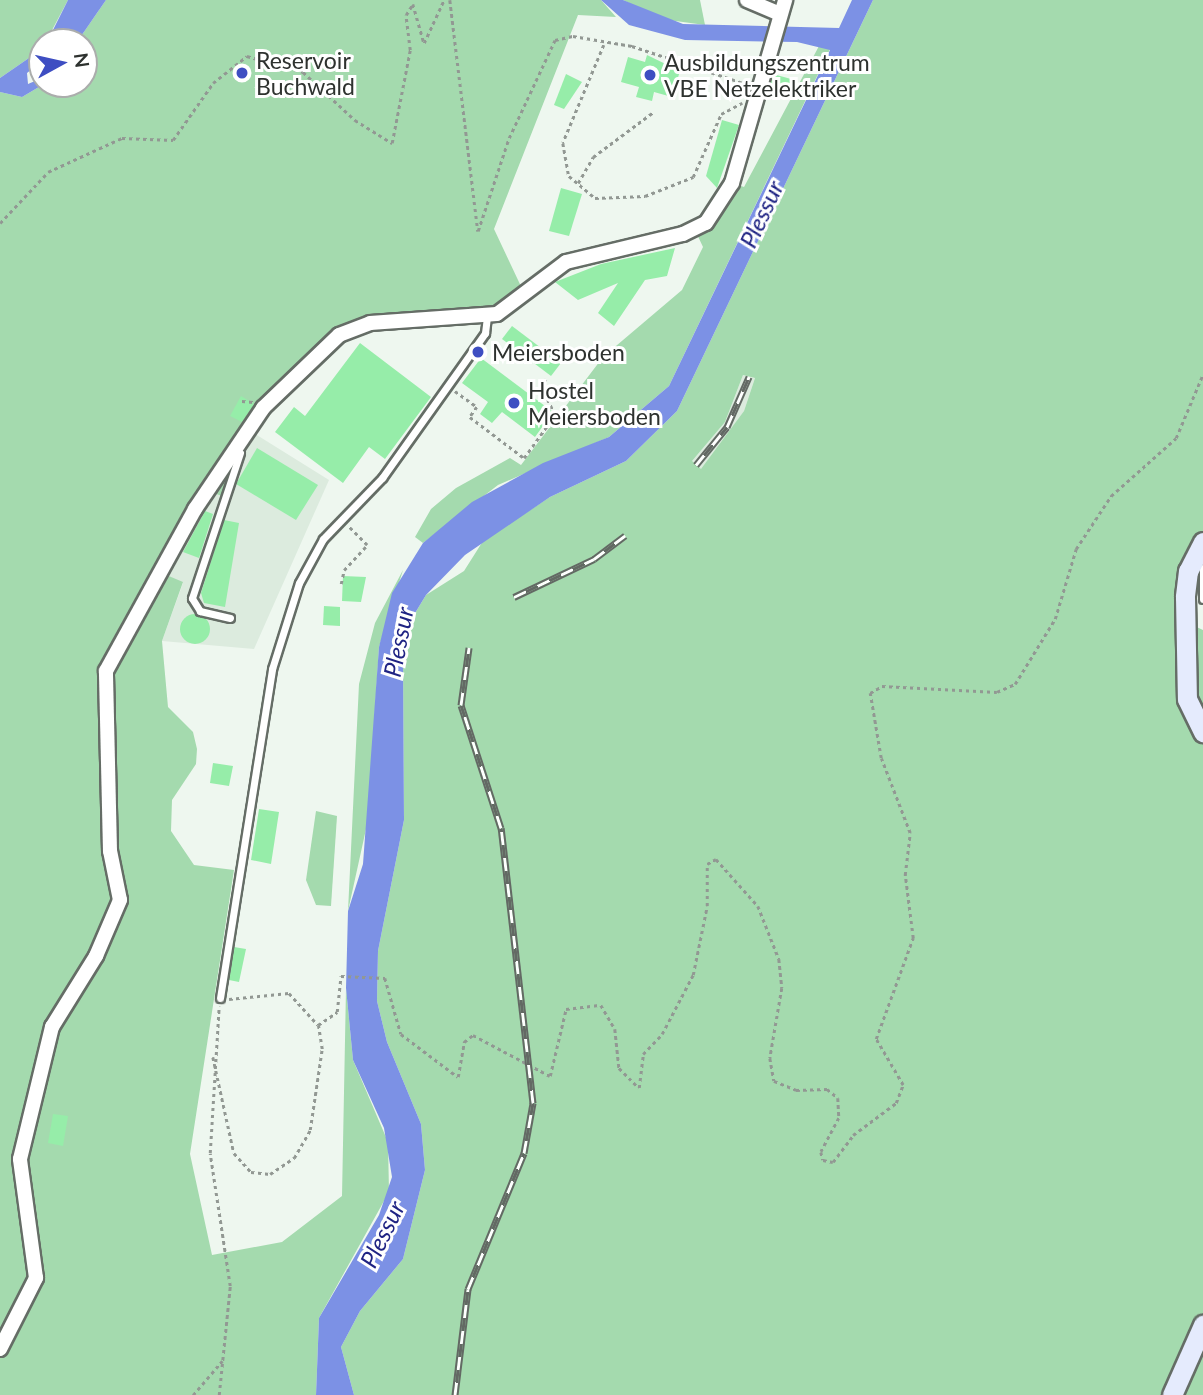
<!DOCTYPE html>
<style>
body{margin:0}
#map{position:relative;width:1203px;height:1395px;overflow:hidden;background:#eef7ef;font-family:Lato,sans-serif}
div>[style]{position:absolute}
.built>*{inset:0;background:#dcebde}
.green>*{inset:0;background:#a4daae}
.water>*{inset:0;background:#7c91e5}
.building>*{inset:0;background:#96eda9}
.round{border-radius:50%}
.path>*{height:2.5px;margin-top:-1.25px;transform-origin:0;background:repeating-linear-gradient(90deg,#929893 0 3.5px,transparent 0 7px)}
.roads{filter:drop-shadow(2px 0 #656d66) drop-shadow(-2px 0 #656d66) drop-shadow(0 2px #656d66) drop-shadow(0 -2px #656d66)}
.lane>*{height:7px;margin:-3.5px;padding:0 3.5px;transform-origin:3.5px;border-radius:3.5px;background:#fff}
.street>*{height:14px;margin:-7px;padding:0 7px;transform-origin:7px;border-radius:7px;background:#fff}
.secondary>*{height:19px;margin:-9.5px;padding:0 9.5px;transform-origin:9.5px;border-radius:9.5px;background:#e5ebfd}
.rail>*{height:7px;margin-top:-3.5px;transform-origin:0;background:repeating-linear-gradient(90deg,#fff 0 13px,#636964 0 26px);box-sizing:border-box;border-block:2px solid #636964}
.dots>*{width:19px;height:19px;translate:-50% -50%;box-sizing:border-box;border:4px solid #fff;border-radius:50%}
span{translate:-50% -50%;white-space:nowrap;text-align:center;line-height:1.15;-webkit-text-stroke:6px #fff;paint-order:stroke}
.poi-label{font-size:23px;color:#2e322f}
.left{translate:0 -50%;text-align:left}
.water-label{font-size:24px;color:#1f2383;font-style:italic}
.north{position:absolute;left:28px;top:28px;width:70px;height:70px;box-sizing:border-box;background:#fff;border:2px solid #abadac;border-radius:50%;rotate:82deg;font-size:19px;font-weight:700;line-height:28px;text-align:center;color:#2e322f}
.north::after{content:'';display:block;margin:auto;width:24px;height:32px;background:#3e4ec2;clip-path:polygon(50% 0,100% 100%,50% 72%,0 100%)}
</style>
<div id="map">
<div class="built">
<i style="clip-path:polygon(743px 375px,755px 378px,744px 411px,702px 470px,691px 462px,725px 422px)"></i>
<i style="clip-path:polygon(249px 430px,329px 480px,254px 649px,162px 641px,183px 583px,164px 574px,207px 491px,224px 497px)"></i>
</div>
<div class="green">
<i style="clip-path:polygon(0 0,68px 0,42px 49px,0 78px)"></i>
<i style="clip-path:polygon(106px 0,601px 0,616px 17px,578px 15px,494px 229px,526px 297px,516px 305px,350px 330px,251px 426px,225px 497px,207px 491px,164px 574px,183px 582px,162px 641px,168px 707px,193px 732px,197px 749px,196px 764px,172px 800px,171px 831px,194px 865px,234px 870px,190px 1154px,212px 1255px,282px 1242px,342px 1196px,346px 988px,353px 1060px,388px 1142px,389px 1192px,319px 1318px,316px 1395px,0 1395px,0 92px,22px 97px,44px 84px,84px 84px,84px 42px,77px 42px)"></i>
<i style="clip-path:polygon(623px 0,700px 0,705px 25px,661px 19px)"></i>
<i style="clip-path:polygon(evenodd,873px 0,1203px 0,1203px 542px,1188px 623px,1203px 630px,1203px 1395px,354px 1395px,341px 1347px,360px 1311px,403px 1259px,425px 1170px,421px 1124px,387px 1042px,377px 1001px,378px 951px,404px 820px,403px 660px,409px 623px,426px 595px,464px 571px,483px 541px,550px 497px,626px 461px,677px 411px,873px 0,743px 375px,755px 378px,744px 411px,701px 469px,692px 461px,725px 422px,743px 375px)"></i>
<i style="clip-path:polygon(819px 46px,830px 49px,669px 386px,609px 437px,498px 485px,423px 543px,415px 537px,431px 509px,456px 488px,510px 458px,521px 465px,603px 357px,682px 290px,703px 247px,695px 230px,732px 183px,744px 187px)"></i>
<i style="clip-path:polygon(403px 570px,379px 647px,368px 820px,348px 911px,359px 684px,375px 623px)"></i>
<i style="clip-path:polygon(316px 811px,337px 816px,331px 906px,316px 905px,306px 880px)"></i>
</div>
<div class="water">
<i style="clip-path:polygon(68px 0,106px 0,77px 42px,47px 42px)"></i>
<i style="clip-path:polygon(601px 0,623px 0,683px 24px,839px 28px,852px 0,873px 0,677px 411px,626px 461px,550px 497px,465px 555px,426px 595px,409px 623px,403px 660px,404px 820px,378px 951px,377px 1001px,387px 1042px,421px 1124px,425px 1170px,403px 1259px,360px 1311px,341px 1347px,354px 1395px,316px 1395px,319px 1318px,379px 1215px,392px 1177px,384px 1128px,353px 1060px,346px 988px,348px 911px,363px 864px,379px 647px,392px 593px,423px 543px,472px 502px,543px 463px,609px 437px,669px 386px,830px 50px,797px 42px,685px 40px,629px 25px)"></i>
<i style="clip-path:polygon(42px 49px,42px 61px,27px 73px,28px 84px,42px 78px,44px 84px,22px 97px,0 92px,0 78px)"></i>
</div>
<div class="building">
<i style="clip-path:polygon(647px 55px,680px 71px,672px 97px,654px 92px,652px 101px,636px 97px,639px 87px,621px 82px,628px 57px,645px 62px)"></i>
<i style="clip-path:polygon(566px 74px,582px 82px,564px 109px,554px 105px)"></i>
<i style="clip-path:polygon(773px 74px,791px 79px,786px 98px,768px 93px)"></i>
<i style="clip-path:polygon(722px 120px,739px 125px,717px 188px,706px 176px)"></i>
<i style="clip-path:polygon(561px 188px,582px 194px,569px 236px,549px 231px)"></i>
<i style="clip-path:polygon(675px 248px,667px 276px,645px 280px,614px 326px,598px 313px,618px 283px,578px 300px,555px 282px,601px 264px)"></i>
<i style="clip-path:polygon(512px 326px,561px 363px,551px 376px,502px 339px)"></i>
<i style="clip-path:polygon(360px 343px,431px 397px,385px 459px,369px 447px,343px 483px,275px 432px,294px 407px,305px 416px)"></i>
<i style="clip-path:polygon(481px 358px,553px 412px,535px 437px,502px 412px,492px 423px,480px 414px,488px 402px,462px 383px)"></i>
<i style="clip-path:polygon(241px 396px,254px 404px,242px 422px,230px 416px)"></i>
<i style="clip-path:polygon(257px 448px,318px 485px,296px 520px,236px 484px)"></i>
<i style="clip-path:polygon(205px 511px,213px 514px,199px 558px,183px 552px)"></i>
<i style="clip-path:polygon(224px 520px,239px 523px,225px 607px,204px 603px,201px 593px)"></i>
<i style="clip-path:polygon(343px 576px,366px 577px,361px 602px,342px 601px)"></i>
<i style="clip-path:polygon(324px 606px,340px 607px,340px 626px,323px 625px)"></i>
<i class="round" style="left:180px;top:614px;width:30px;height:30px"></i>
<i style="clip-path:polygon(213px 763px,233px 766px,229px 786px,210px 783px)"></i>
<i style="clip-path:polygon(259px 809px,279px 812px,271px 864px,251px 860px)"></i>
<i style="clip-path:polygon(234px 947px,246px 949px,239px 982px,229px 980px)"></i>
<i style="clip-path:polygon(53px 1114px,68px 1116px,63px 1146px,48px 1143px)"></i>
</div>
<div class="path">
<i style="left:450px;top:0;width:233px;rotate:83.1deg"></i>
<i style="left:478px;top:231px;width:98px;rotate:-71.6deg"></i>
<i style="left:509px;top:138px;width:108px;rotate:-64.9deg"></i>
<i style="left:555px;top:40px;width:18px;rotate:-13deg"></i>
<i style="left:573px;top:36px;width:60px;rotate:9.6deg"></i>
<i style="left:632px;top:46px;width:120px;rotate:18.4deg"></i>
<i style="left:604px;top:45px;width:106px;rotate:112.7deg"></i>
<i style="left:563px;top:143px;width:34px;rotate:80deg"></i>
<i style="left:569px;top:176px;width:34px;rotate:40deg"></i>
<i style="left:595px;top:198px;width:50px;rotate:-2.3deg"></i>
<i style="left:645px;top:196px;width:52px;rotate:-21.6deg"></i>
<i style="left:693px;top:177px;width:69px;rotate:-66deg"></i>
<i style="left:721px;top:114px;width:24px;rotate:-28deg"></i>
<i style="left:578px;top:183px;width:30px;rotate:-60deg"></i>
<i style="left:593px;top:157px;width:74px;rotate:-36.7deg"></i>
<i style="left:0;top:223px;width:70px;rotate:-46.7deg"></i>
<i style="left:48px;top:172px;width:81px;rotate:-24.7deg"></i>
<i style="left:122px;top:138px;width:51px;rotate:2.2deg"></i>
<i style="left:173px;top:140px;width:70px;rotate:-54.9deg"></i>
<i style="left:213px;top:83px;width:43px;rotate:-38.5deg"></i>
<i style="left:247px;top:56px;width:58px;rotate:15.9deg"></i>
<i style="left:303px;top:72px;width:71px;rotate:42.7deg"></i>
<i style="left:355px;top:120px;width:44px;rotate:31.9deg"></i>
<i style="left:392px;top:143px;width:95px;rotate:-79deg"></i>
<i style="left:410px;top:50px;width:35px;rotate:-97deg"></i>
<i style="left:406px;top:15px;width:13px;rotate:-58deg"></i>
<i style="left:413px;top:4px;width:41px;rotate:74.2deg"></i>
<i style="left:424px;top:43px;width:47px;rotate:-65.1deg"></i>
<i style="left:455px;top:391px;width:27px;rotate:36deg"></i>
<i style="left:477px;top:407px;width:12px;rotate:125deg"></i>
<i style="left:470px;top:417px;width:68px;rotate:37.2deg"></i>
<i style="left:524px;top:458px;width:53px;rotate:-54.2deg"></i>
<i style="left:555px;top:415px;width:33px;rotate:-117deg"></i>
<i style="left:540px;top:386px;width:9px;rotate:-49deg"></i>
<i style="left:242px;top:401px;width:11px;rotate:5deg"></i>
<i style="left:341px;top:584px;width:14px;rotate:-78deg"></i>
<i style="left:344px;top:570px;width:34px;rotate:-47deg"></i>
<i style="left:367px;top:545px;width:27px;rotate:-135deg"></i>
<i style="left:229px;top:999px;width:60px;rotate:-5.7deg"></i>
<i style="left:289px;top:993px;width:43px;rotate:47.8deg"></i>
<i style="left:318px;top:1025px;width:23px;rotate:-34deg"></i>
<i style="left:337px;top:1012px;width:36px;rotate:-84deg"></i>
<i style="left:341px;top:976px;width:44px;rotate:2.6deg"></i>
<i style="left:385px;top:978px;width:58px;rotate:74.1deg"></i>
<i style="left:401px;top:1034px;width:71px;rotate:37deg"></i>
<i style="left:458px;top:1077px;width:36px;rotate:-80deg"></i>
<i style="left:464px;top:1042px;width:11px;rotate:-38deg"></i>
<i style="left:473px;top:1035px;width:87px;rotate:28deg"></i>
<i style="left:550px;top:1076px;width:69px;rotate:-76.6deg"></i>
<i style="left:566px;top:1009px;width:35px;rotate:-7deg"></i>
<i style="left:601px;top:1005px;width:28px;rotate:60deg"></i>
<i style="left:615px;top:1029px;width:39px;rotate:84deg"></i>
<i style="left:619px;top:1068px;width:28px;rotate:45deg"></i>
<i style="left:639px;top:1088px;width:34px;rotate:-83deg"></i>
<i style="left:643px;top:1054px;width:28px;rotate:-46deg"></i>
<i style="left:662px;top:1034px;width:67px;rotate:-62.3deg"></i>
<i style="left:693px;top:975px;width:70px;rotate:-78.5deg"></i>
<i style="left:707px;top:906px;width:42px;rotate:-90deg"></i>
<i style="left:707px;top:864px;width:10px;rotate:-29deg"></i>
<i style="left:716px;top:859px;width:63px;rotate:48.2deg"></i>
<i style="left:758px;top:906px;width:57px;rotate:68.4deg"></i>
<i style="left:779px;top:959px;width:29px;rotate:84deg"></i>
<i style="left:782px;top:988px;width:71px;rotate:99.7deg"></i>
<i style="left:770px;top:1058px;width:23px;rotate:80deg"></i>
<i style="left:774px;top:1081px;width:24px;rotate:22deg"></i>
<i style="left:796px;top:1090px;width:31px;rotate:-2deg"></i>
<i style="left:827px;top:1089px;width:14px;rotate:39deg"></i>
<i style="left:838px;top:1098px;width:20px;rotate:87deg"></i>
<i style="left:839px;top:1118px;width:38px;rotate:118deg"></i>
<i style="left:821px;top:1152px;width:8px;rotate:76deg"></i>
<i style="left:823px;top:1160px;width:10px;rotate:11deg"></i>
<i style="left:833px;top:1162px;width:34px;rotate:-53deg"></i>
<i style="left:853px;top:1135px;width:54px;rotate:-36.7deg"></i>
<i style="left:896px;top:1103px;width:19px;rotate:-69deg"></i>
<i style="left:903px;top:1085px;width:53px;rotate:-120.4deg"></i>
<i style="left:876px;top:1039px;width:108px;rotate:-69.9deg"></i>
<i style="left:913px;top:938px;width:64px;rotate:-97.2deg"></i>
<i style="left:905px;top:875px;width:42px;rotate:-83.2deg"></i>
<i style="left:910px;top:833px;width:80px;rotate:-111.1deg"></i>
<i style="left:881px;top:758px;width:66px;rotate:-99.6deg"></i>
<i style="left:870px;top:693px;width:14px;rotate:-30deg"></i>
<i style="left:882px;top:686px;width:115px;rotate:3deg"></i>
<i style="left:997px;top:692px;width:20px;rotate:-24deg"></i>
<i style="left:1015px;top:684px;width:76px;rotate:-58.4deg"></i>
<i style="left:1055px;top:619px;width:73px;rotate:-73.3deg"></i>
<i style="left:1076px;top:549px;width:64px;rotate:-56.6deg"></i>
<i style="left:1111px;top:496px;width:87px;rotate:-41.7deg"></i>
<i style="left:1176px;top:438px;width:69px;rotate:-67.1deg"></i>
<i style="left:213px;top:1057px;width:98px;rotate:77.7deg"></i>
<i style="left:234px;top:1153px;width:25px;rotate:48deg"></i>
<i style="left:251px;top:1172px;width:19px;rotate:6deg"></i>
<i style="left:270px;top:1174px;width:29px;rotate:-34deg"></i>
<i style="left:294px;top:1158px;width:32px;rotate:-60deg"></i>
<i style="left:310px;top:1130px;width:82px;rotate:-81.6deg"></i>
<i style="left:322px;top:1049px;width:24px;rotate:-99deg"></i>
<i style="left:193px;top:1395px;width:45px;rotate:-49.5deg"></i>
<i style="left:219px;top:1395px;width:110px;rotate:-84.2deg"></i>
<i style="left:230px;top:1286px;width:134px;rotate:-98.6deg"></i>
<i style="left:210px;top:1153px;width:147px;rotate:-86.5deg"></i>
</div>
<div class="roads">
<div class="lane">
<i style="left:1203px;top:568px;width:31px;rotate:90deg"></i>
<i style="left:230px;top:618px;width:31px;rotate:-167deg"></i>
<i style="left:200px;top:611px;width:15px;rotate:-122deg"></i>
<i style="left:192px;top:598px;width:153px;rotate:-71.7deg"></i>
<i style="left:220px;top:998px;width:333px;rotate:-81deg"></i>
<i style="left:272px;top:669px;width:90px;rotate:-72.6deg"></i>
<i style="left:299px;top:583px;width:50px;rotate:-61.4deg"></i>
<i style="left:323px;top:539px;width:85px;rotate:-46deg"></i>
<i style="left:382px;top:478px;width:178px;rotate:-54.6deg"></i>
<i style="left:485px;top:333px;width:17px;rotate:-83deg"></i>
</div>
<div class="street">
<i style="left:747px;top:0;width:36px;rotate:23deg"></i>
<i style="left:0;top:1349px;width:80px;rotate:-63.1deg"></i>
<i style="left:36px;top:1278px;width:120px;rotate:-97.7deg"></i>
<i style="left:20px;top:1159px;width:136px;rotate:-76.4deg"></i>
<i style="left:52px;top:1027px;width:84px;rotate:-58.2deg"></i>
<i style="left:96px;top:956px;width:61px;rotate:-66.8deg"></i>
<i style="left:120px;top:900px;width:50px;rotate:-101.5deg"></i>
<i style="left:110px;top:851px;width:180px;rotate:-91.3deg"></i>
<i style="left:106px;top:671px;width:185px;rotate:-61.2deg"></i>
<i style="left:195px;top:509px;width:122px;rotate:-56deg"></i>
<i style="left:263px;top:408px;width:105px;rotate:-43.8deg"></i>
<i style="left:339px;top:335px;width:33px;rotate:-21deg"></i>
<i style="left:370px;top:323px;width:127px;rotate:-4.1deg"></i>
<i style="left:497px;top:314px;width:86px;rotate:-37deg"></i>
<i style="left:566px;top:262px;width:120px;rotate:-13.5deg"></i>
<i style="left:683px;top:234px;width:25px;rotate:-26deg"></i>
<i style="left:706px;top:223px;width:48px;rotate:-57deg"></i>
<i style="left:732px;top:183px;width:191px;rotate:-73.8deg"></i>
</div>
<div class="secondary">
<i style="left:1203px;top:542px;width:33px;rotate:117deg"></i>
<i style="left:1188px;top:571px;width:26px;rotate:97deg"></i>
<i style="left:1185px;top:597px;width:102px;rotate:88.9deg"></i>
<i style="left:1187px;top:699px;width:37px;rotate:64deg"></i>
<i style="left:1172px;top:1395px;width:77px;rotate:-66.1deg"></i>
</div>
</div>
<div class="rail">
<i style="left:696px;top:465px;width:49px;rotate:-50.8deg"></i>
<i style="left:727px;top:427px;width:55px;rotate:-66.3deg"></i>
<i style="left:514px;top:597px;width:89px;rotate:-25.4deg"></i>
<i style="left:594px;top:559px;width:39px;rotate:-37deg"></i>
<i style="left:455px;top:1395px;width:107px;rotate:-83deg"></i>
<i style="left:468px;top:1289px;width:147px;rotate:-67.6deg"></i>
<i style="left:524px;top:1153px;width:51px;rotate:-79.8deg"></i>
<i style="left:533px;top:1103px;width:277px;rotate:-96.6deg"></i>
<i style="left:501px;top:828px;width:129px;rotate:-108deg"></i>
<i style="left:461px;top:705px;width:58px;rotate:-82deg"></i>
</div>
<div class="dots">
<i style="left:242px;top:73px;background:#3e4ec2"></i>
<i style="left:650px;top:75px;background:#3e4ec2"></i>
<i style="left:478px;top:352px;background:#3e4ec2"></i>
<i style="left:514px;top:403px;background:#3e4ec2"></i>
</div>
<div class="poi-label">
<span class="left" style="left:256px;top:73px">Reservoir<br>Buchwald</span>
<span class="left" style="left:664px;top:75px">Ausbildungszentrum<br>VBE Netzelektriker</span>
<span class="left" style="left:492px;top:352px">Meiersboden</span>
<span class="left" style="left:528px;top:403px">Hostel<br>Meiersboden</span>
</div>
<div class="water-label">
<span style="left:761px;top:214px;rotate:-65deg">Plessur</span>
<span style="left:398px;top:642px;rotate:-79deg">Plessur</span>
<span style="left:382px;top:1234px;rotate:-64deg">Plessur</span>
</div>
<div class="north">N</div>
</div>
